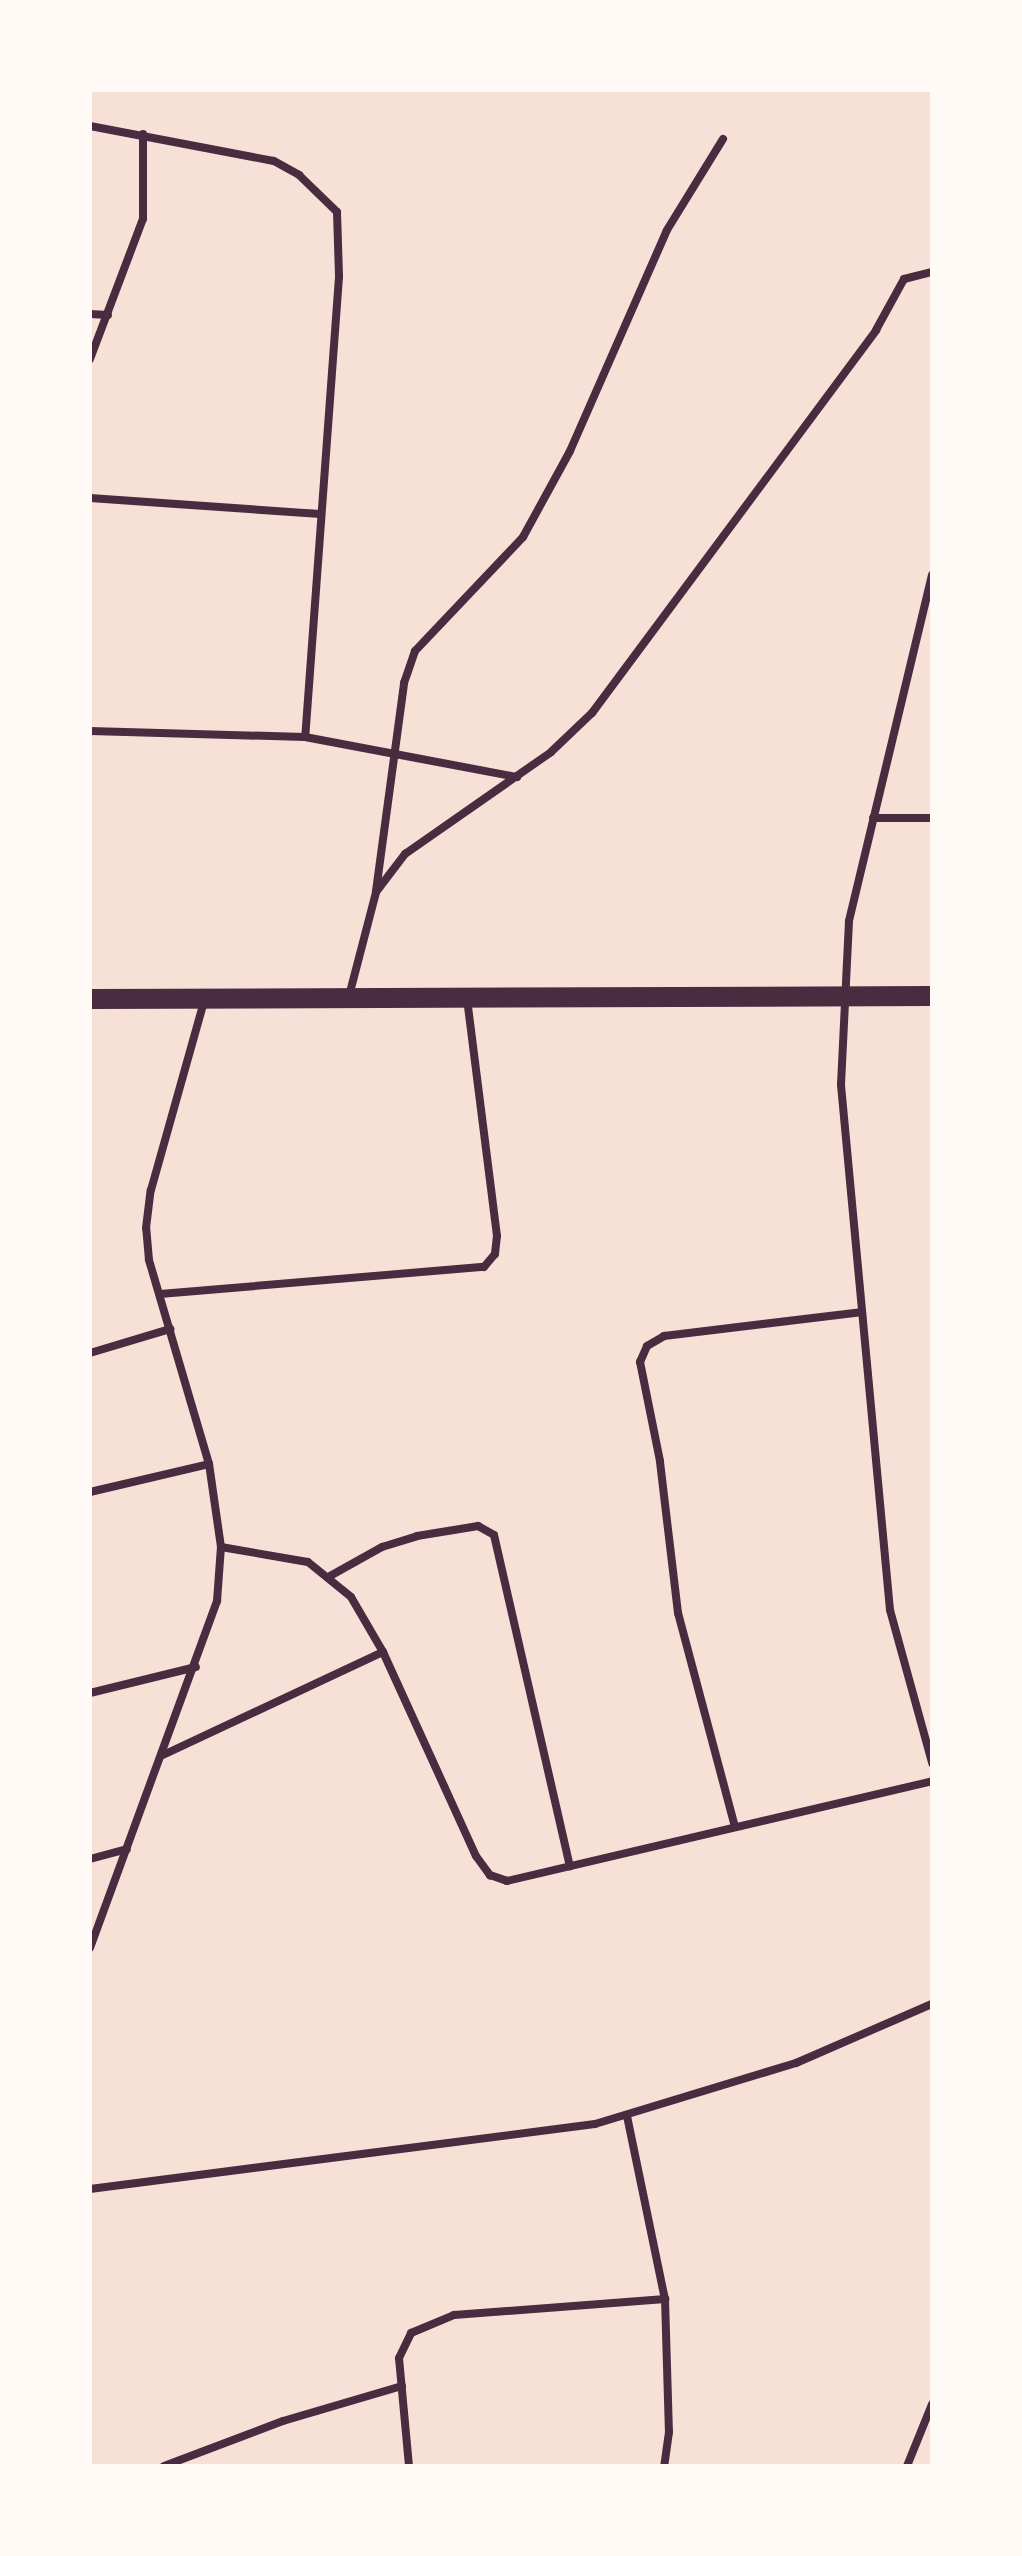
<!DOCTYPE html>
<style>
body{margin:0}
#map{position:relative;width:1022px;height:2556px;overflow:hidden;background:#f7e1d7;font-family:"Alegreya Sans",sans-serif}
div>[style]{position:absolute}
.minor>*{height:8px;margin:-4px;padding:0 4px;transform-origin:4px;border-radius:4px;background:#4a2c40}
.primary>*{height:20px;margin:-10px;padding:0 10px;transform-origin:10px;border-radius:10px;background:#4a2c40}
span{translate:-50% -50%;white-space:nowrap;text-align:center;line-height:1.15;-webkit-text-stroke:6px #fffaf5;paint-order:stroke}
.frame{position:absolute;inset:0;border:92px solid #fffaf5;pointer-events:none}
</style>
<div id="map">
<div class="minor">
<i style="left:90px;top:126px;width:187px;rotate:10.8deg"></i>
<i style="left:274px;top:161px;width:29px;rotate:29deg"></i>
<i style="left:299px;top:175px;width:53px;rotate:44.2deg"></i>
<i style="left:337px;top:212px;width:65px;rotate:88.2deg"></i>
<i style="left:339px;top:277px;width:461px;rotate:94.2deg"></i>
<i style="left:90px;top:314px;width:18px;rotate:3deg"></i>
<i style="left:90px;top:359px;width:150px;rotate:-69.3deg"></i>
<i style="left:143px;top:219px;width:85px;rotate:-90deg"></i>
<i style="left:90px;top:498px;width:231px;rotate:4deg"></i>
<i style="left:932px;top:575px;width:356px;rotate:103.5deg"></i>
<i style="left:849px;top:921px;width:164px;rotate:92.8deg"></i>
<i style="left:841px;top:1085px;width:527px;rotate:84.67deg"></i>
<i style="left:890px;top:1610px;width:159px;rotate:74.6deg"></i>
<i style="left:90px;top:731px;width:215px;rotate:1.6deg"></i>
<i style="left:305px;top:737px;width:216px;rotate:10.7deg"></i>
<i style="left:873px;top:818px;width:59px"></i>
<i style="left:376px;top:891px;width:210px;rotate:-82.3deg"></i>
<i style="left:404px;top:683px;width:34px;rotate:-71deg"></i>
<i style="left:415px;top:651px;width:157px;rotate:-46.5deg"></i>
<i style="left:523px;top:537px;width:98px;rotate:-61.3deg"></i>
<i style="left:570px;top:451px;width:241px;rotate:-66.3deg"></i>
<i style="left:667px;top:230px;width:107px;rotate:-58.4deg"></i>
<i style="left:349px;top:996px;width:107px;rotate:-75.4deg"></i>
<i style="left:376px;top:892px;width:48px;rotate:-52.7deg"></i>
<i style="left:405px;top:854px;width:178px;rotate:-34.9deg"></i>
<i style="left:551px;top:752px;width:57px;rotate:-43.6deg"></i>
<i style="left:592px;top:713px;width:477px;rotate:-53.4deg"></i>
<i style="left:876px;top:330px;width:58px;rotate:-61.2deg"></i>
<i style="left:904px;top:279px;width:29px;rotate:-14deg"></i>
<i style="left:160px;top:1294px;width:325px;rotate:-4.8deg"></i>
<i style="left:484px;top:1267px;width:17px;rotate:-50deg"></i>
<i style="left:495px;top:1254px;width:18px;rotate:-84deg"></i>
<i style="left:497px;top:1236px;width:238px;rotate:-97.2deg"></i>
<i style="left:90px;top:1353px;width:84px;rotate:-16.7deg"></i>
<i style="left:90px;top:1492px;width:122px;rotate:-13.2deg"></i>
<i style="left:221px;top:1547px;width:88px;rotate:9.8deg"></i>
<i style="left:308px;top:1562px;width:55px;rotate:39.1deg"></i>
<i style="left:351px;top:1597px;width:64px;rotate:59.8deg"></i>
<i style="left:383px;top:1652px;width:224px;rotate:65.5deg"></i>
<i style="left:476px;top:1856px;width:24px;rotate:54deg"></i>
<i style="left:490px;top:1875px;width:18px;rotate:19deg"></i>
<i style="left:507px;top:1881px;width:437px;rotate:-13.2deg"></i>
<i style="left:330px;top:1576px;width:60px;rotate:-29.1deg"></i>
<i style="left:382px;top:1547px;width:37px;rotate:-17deg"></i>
<i style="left:417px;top:1536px;width:62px;rotate:-9.3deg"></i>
<i style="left:478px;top:1526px;width:18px;rotate:29deg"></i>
<i style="left:494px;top:1535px;width:340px;rotate:77.1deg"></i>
<i style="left:90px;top:1693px;width:109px;rotate:-13.8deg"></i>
<i style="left:163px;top:1755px;width:243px;rotate:-25.1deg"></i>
<i style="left:735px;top:1827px;width:221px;rotate:-104.9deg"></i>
<i style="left:678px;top:1613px;width:153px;rotate:-96.8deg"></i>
<i style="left:660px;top:1461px;width:101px;rotate:-101.4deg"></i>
<i style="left:640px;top:1362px;width:17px;rotate:-66deg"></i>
<i style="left:647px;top:1346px;width:20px;rotate:-30deg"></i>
<i style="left:664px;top:1336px;width:198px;rotate:-6.9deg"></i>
<i style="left:90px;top:1859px;width:38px;rotate:-15deg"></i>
<i style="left:90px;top:1948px;width:370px;rotate:-69.9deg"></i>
<i style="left:217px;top:1601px;width:54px;rotate:-85.8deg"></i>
<i style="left:221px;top:1547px;width:84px;rotate:-98.2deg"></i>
<i style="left:209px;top:1464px;width:213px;rotate:-106.4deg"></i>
<i style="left:149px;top:1260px;width:32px;rotate:-95deg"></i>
<i style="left:146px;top:1228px;width:38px;rotate:-83deg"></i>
<i style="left:151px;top:1190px;width:196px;rotate:-74.3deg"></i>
<i style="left:627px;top:2116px;width:187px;rotate:78.3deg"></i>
<i style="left:665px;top:2299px;width:133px;rotate:88.3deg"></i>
<i style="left:669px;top:2432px;width:34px;rotate:98deg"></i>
<i style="left:90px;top:2189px;width:509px;rotate:-7.33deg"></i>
<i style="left:595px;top:2124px;width:210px;rotate:-16.9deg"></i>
<i style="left:796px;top:2063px;width:148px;rotate:-23.5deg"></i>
<i style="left:164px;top:2466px;width:127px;rotate:-20.7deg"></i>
<i style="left:283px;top:2421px;width:124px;rotate:-16.4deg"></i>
<i style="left:409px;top:2466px;width:108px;rotate:-95.3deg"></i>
<i style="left:399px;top:2358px;width:28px;rotate:-64deg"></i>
<i style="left:411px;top:2333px;width:47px;rotate:-22.7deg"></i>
<i style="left:454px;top:2315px;width:212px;rotate:-4.3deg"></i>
<i style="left:907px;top:2466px;width:67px;rotate:-68deg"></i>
</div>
<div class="primary">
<i style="left:90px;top:999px;width:842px;rotate:-0.2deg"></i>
</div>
<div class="frame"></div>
</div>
